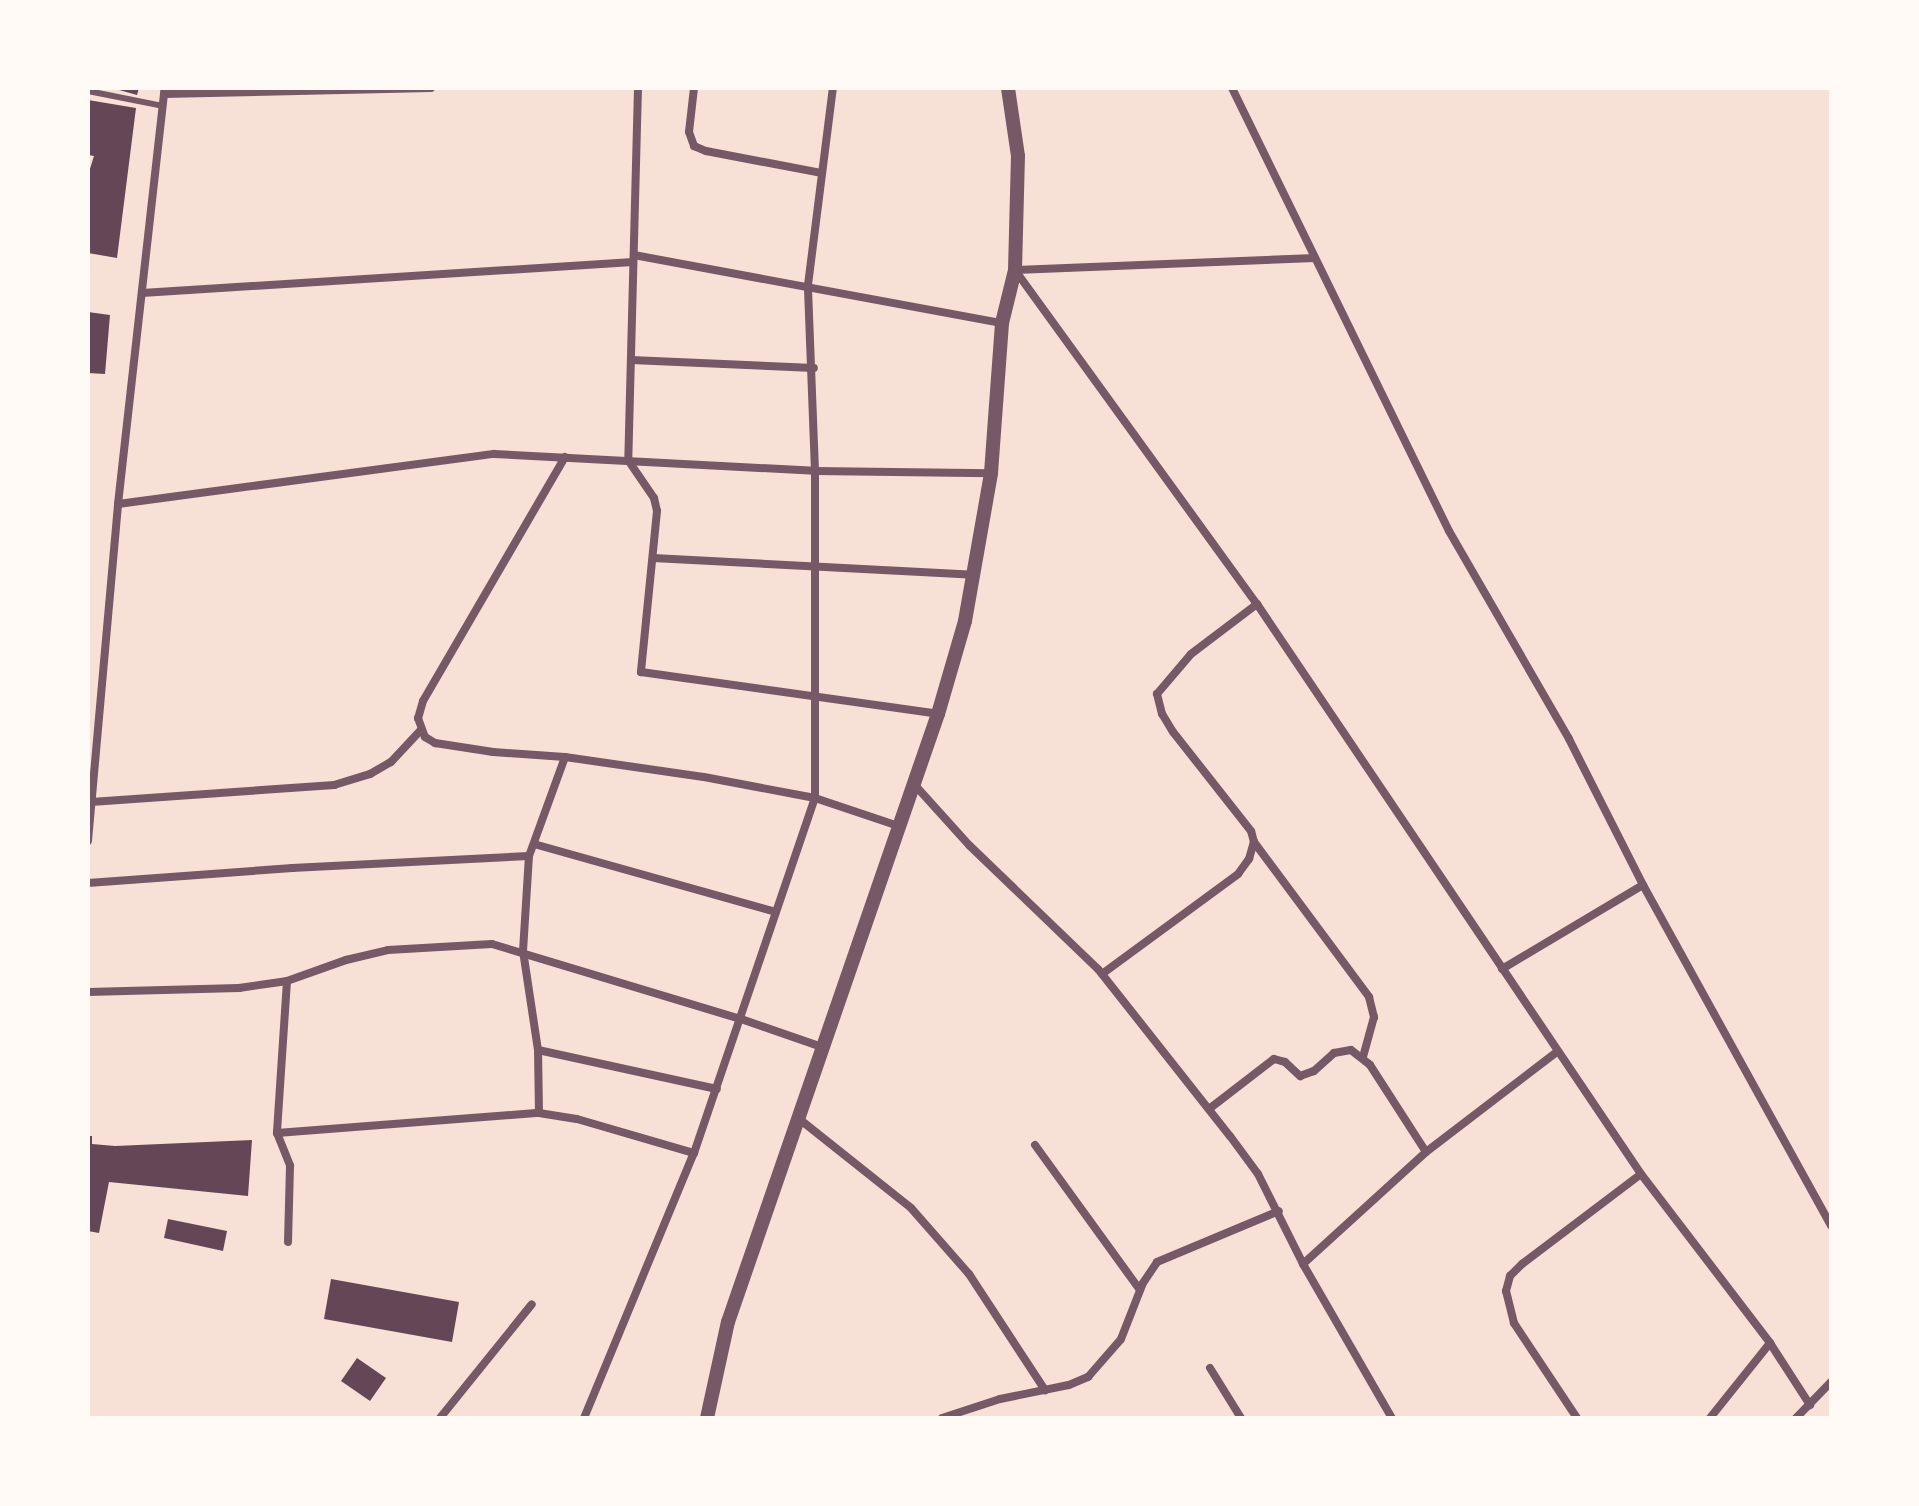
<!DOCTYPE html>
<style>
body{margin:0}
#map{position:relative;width:1919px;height:1506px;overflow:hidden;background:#f7e1d7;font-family:"Space Grotesk",sans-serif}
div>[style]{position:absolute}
.building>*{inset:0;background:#644757}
.service>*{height:6px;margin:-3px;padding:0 3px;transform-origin:3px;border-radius:3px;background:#755966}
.minor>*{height:8px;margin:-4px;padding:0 4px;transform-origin:4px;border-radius:4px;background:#755966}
.tertiary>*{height:14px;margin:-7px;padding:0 7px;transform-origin:7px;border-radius:7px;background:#755966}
span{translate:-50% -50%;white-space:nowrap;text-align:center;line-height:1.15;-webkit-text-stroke:6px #fffaf5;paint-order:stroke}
.frame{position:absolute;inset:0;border:90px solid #fffaf5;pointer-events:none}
</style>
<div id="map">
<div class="building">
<i style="clip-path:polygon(112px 88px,139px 88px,137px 95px)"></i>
<i style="clip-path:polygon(88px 100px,136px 108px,117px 258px,88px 253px,88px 175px,94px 156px,88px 155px)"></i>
<i style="clip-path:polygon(88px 312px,110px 315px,105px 374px,88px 373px)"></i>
<i style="clip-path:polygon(88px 1136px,92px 1136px,92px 1144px,115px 1146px,252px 1140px,248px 1196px,109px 1182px,99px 1233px,88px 1231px)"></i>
<i style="clip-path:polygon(168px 1219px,227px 1231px,223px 1251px,164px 1238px)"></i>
<i style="clip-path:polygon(331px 1279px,459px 1302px,452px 1342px,324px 1319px)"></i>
<i style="clip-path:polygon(357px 1358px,386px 1378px,370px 1401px,341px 1381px)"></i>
</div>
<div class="service">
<i style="left:88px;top:91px;width:76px;rotate:11.3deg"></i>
</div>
<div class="minor">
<i style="left:638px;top:88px;width:372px;rotate:91.5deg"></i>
<i style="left:628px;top:460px;width:46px;rotate:55.6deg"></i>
<i style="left:654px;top:498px;width:13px;rotate:77deg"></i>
<i style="left:657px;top:511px;width:162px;rotate:95.7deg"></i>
<i style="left:641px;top:672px;width:300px;rotate:8deg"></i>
<i style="left:694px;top:88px;width:44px;rotate:96.5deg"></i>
<i style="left:689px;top:132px;width:15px;rotate:70deg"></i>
<i style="left:694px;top:146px;width:13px;rotate:23deg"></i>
<i style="left:706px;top:151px;width:117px;rotate:10.8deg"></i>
<i style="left:1232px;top:88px;width:493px;rotate:63.9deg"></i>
<i style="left:1449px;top:531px;width:240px;rotate:60deg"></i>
<i style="left:1569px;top:739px;width:164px;rotate:63.1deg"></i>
<i style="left:1643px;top:885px;width:389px;rotate:61.1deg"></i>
<i style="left:164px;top:94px;width:267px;rotate:-1.3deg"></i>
<i style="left:634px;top:255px;width:374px;rotate:10.5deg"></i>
<i style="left:1015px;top:270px;width:412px;rotate:54.1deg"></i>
<i style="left:1257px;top:604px;width:687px;rotate:56.03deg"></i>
<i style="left:1641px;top:1174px;width:213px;rotate:52.6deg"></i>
<i style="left:1770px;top:1343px;width:74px;rotate:57.2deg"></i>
<i style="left:1015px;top:270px;width:300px;rotate:-2.3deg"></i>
<i style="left:142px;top:293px;width:492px;rotate:-3.6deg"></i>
<i style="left:631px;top:360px;width:183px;rotate:2.5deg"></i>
<i style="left:565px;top:457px;width:282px;rotate:120.2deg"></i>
<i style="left:423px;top:701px;width:18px;rotate:106deg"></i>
<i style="left:418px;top:718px;width:20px;rotate:70deg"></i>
<i style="left:425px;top:737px;width:12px;rotate:31deg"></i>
<i style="left:435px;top:743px;width:59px;rotate:8.8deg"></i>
<i style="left:493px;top:752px;width:72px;rotate:4deg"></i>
<i style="left:565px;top:757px;width:140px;rotate:8.2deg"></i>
<i style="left:704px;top:777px;width:113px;rotate:10.7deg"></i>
<i style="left:815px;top:798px;width:88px;rotate:18.6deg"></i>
<i style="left:118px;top:504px;width:379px;rotate:-7.6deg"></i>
<i style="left:494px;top:454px;width:321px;rotate:3deg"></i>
<i style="left:815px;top:471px;width:176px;rotate:0.7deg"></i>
<i style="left:653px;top:558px;width:321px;rotate:3deg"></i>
<i style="left:913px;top:783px;width:84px;rotate:47.9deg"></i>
<i style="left:969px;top:845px;width:179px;rotate:43.9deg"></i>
<i style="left:1098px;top:969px;width:213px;rotate:51.7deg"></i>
<i style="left:1230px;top:1136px;width:47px;rotate:53.6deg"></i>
<i style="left:1258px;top:1174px;width:101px;rotate:63.4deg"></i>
<i style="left:1303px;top:1264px;width:178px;rotate:60deg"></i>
<i style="left:91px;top:802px;width:244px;rotate:-4deg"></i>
<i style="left:334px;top:785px;width:38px;rotate:-17deg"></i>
<i style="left:370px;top:774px;width:24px;rotate:-30deg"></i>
<i style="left:391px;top:762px;width:42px;rotate:-46.9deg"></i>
<i style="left:88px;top:841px;width:338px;rotate:-84.9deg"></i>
<i style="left:118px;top:504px;width:419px;rotate:-83.6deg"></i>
<i style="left:1254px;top:842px;width:193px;rotate:53.4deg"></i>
<i style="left:1369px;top:997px;width:21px;rotate:76deg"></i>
<i style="left:1374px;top:1017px;width:41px;rotate:105.4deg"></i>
<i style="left:534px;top:844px;width:251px;rotate:15.7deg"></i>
<i style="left:88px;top:883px;width:205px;rotate:-4.2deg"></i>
<i style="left:292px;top:868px;width:237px;rotate:-2.9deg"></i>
<i style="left:1502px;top:969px;width:164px;rotate:-30.8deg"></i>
<i style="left:1102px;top:974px;width:169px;rotate:-36.3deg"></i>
<i style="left:1238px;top:874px;width:19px;rotate:-54deg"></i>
<i style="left:1249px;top:859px;width:18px;rotate:-74deg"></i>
<i style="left:1254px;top:842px;width:11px;rotate:-105deg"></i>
<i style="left:1251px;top:831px;width:126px;rotate:-128.2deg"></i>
<i style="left:1173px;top:732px;width:21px;rotate:-121deg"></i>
<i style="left:1162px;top:714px;width:21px;rotate:-104deg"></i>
<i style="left:1157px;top:694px;width:52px;rotate:-49.6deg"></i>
<i style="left:1191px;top:654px;width:83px;rotate:-37.1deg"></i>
<i style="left:287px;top:981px;width:152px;rotate:93.8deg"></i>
<i style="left:277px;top:1133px;width:35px;rotate:68deg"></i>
<i style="left:290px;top:1166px;width:76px;rotate:91.5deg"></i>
<i style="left:88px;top:992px;width:151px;rotate:-1.5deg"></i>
<i style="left:239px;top:988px;width:49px;rotate:-8.3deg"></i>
<i style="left:287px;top:981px;width:63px;rotate:-19.6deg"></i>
<i style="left:346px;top:960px;width:43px;rotate:-13.4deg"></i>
<i style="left:388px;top:950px;width:104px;rotate:-3.3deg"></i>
<i style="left:492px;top:944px;width:260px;rotate:16.8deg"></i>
<i style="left:741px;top:1019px;width:86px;rotate:19.1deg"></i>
<i style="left:538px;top:1050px;width:183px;rotate:12.3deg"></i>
<i style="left:1209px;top:1109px;width:82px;rotate:-37.6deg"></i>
<i style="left:1274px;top:1059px;width:11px;rotate:15deg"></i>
<i style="left:1285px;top:1062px;width:21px;rotate:43deg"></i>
<i style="left:1300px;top:1076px;width:15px;rotate:-20deg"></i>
<i style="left:1314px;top:1071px;width:27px;rotate:-42deg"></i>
<i style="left:1334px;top:1053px;width:17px;rotate:-10deg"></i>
<i style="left:1351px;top:1050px;width:24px;rotate:38deg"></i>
<i style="left:1370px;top:1065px;width:103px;rotate:57.2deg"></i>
<i style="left:539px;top:1113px;width:63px;rotate:-90.9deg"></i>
<i style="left:538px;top:1050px;width:100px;rotate:-98.6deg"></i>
<i style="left:523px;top:951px;width:95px;rotate:-86.4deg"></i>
<i style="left:529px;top:856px;width:105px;rotate:-70deg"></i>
<i style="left:798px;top:1118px;width:144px;rotate:38.5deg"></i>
<i style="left:911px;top:1208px;width:88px;rotate:48.7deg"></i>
<i style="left:969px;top:1274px;width:139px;rotate:56.8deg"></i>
<i style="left:277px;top:1133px;width:263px;rotate:-4.4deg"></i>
<i style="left:539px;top:1113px;width:38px;rotate:9deg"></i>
<i style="left:577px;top:1119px;width:122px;rotate:16.2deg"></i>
<i style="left:1035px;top:1145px;width:179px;rotate:54.1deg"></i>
<i style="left:1303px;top:1264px;width:166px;rotate:-42.3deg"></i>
<i style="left:1426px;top:1152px;width:165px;rotate:-37.4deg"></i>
<i style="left:1210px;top:1368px;width:59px;rotate:58.2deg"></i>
<i style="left:440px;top:1418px;width:146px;rotate:-51.1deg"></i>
<i style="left:584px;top:1418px;width:287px;rotate:-67.5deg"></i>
<i style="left:694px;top:1153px;width:375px;rotate:-71.2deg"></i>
<i style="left:815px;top:798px;width:327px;rotate:-90deg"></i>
<i style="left:815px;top:471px;width:186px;rotate:-92.2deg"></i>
<i style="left:808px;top:285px;width:199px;rotate:-82.8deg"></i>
<i style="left:942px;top:1418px;width:61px;rotate:-18.1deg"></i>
<i style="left:1000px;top:1399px;width:70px;rotate:-11.5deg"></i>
<i style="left:1069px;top:1385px;width:21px;rotate:-23deg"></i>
<i style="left:1088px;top:1377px;width:50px;rotate:-49deg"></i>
<i style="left:1121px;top:1339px;width:60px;rotate:-68.6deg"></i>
<i style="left:1143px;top:1283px;width:25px;rotate:-56deg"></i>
<i style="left:1157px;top:1262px;width:132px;rotate:-22.7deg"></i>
<i style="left:1577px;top:1418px;width:114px;rotate:-123.6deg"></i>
<i style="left:1514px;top:1323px;width:33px;rotate:-104deg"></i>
<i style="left:1506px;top:1291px;width:16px;rotate:-75deg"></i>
<i style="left:1510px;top:1276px;width:17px;rotate:-45deg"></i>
<i style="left:1522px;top:1264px;width:149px;rotate:-37.1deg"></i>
<i style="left:1710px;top:1418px;width:96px;rotate:-51.3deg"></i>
<i style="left:1796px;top:1418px;width:50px;rotate:-45.8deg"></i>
</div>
<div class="tertiary">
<i style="left:707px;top:1418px;width:98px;rotate:-77.7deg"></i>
<i style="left:728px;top:1322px;width:643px;rotate:-70.95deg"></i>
<i style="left:938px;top:714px;width:97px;rotate:-73.8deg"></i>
<i style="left:965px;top:621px;width:150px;rotate:-80deg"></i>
<i style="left:991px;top:473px;width:150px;rotate:-85.8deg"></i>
<i style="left:1002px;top:323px;width:55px;rotate:-76.2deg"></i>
<i style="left:1015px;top:270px;width:114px;rotate:-88.5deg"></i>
<i style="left:1018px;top:156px;width:69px;rotate:-98.4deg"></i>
</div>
<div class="frame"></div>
</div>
